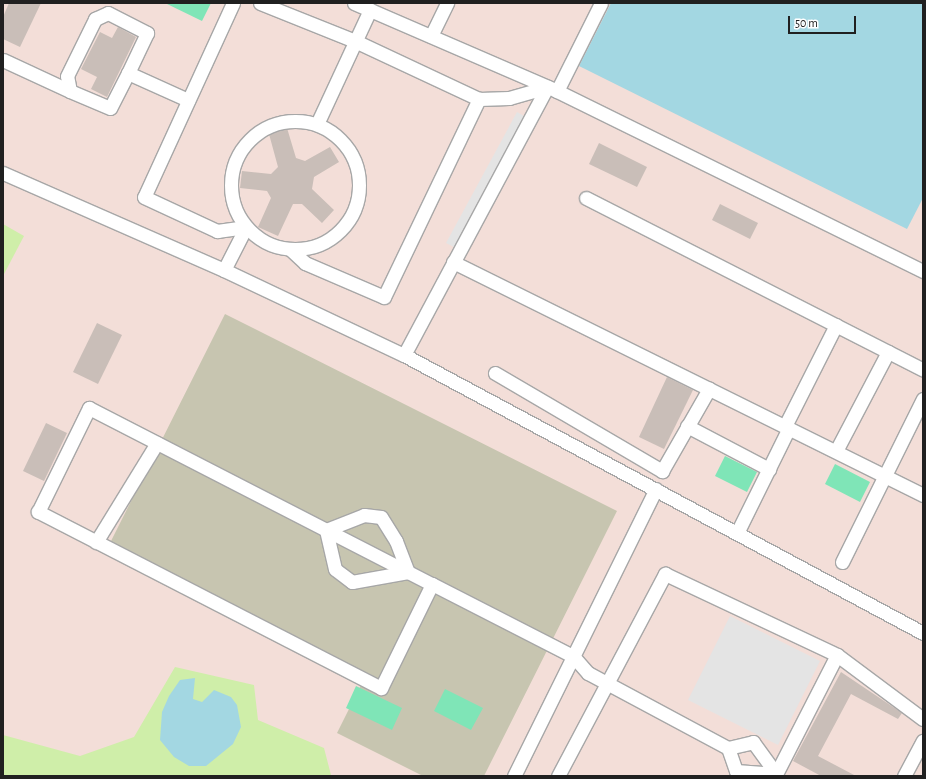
<!DOCTYPE html>
<style>
body{margin:0}
#map{position:relative;width:926px;height:779px;overflow:hidden;background:#f1ede6;font-family:"Alegreya Sans",sans-serif}
div>[style]{position:absolute}
.military>*{inset:0;background:#f3ded8}
.construction>*{inset:0;background:#c7c5b0}
.grass>*{inset:0;background:#cfeea9}
.pitch>*{inset:0;background:#7fe5b7}
.parking>*{inset:0;background:#e4e4e4}
.water>*{inset:0;background:#a3d7e2}
.building>*{inset:0;background:#c9beb8}
.roads{filter:drop-shadow(1px 0 #a7a7a7) drop-shadow(-1px 0 #a7a7a7) drop-shadow(0 1px #a7a7a7) drop-shadow(0 -1px #a7a7a7)}
.minor>*{height:13px;margin:-6.5px;padding:0 6.5px;transform-origin:6.5px;border-radius:6.5px;background:#fff}
.minor>.ring{margin:-6.5px;padding:0;box-sizing:content-box;background:none;border:13px solid #fff;border-radius:50%}
span{translate:-50% -50%;white-space:nowrap;text-align:center;line-height:1.15;-webkit-text-stroke:4px #fff;paint-order:stroke}
.frame{position:absolute;inset:0;border:4px solid #202020;pointer-events:none}
.scale{position:absolute;left:788px;top:16px;width:68px;height:18px;box-sizing:border-box;border:2px solid #202020;border-top:0;padding-left:5px;font-size:12px;line-height:14px;white-space:nowrap;color:#202020;-webkit-text-stroke:3px #fff;paint-order:stroke}
</style>
<div id="map">
<div class="military">
<i style="clip-path:polygon(3px 3px,923px 3px,923px 776px,3px 776px)"></i>
</div>
<div class="construction">
<i style="clip-path:polygon(225px 314px,617px 511px,484px 776px,423px 776px,337px 733px,366px 675px,109px 545px)"></i>
</div>
<div class="grass">
<i style="clip-path:polygon(3px 224px,24px 236px,3px 276px)"></i>
<i style="clip-path:polygon(175px 667px,254px 685px,258px 720px,324px 748px,331px 775px,336px 776px,3px 776px,3px 735px,80px 756px,134px 737px)"></i>
</div>
<div class="pitch">
<i style="clip-path:polygon(165px 3px,211px 3px,202px 21px)"></i>
<i style="clip-path:polygon(725px 456px,757px 472px,747px 492px,715px 476px)"></i>
<i style="clip-path:polygon(835px 464px,870px 482px,860px 502px,825px 484px)"></i>
<i style="clip-path:polygon(356px 686px,402px 708px,392px 730px,346px 708px)"></i>
<i style="clip-path:polygon(445px 689px,483px 708px,471px 730px,434px 711px)"></i>
</div>
<div class="parking">
<i style="clip-path:polygon(517px 112px,536px 123px,466px 253px,446px 243px)"></i>
<i style="clip-path:polygon(730px 616px,820px 661px,778px 745px,688px 700px)"></i>
</div>
<div class="water">
<i style="clip-path:polygon(611px 3px,923px 3px,923px 198px,907px 229px,579px 66px)"></i>
<i style="clip-path:polygon(195px 678px,193px 699px,202px 702px,214px 690px,231px 697px,237px 705px,241px 727px,233px 744px,206px 766px,189px 766px,174px 757px,160px 740px,162px 712px,169px 696px,180px 680px)"></i>
</div>
<div class="building">
<i style="clip-path:polygon(9px 3px,41px 3px,20px 47px,3px 39px,3px 17px)"></i>
<i style="clip-path:polygon(118px 27px,136px 37px,107px 97px,91px 89px,97px 77px,81px 69px,100px 32px,112px 38px)"></i>
<i style="clip-path:polygon(287px 128px,296px 158px,305px 161px,330px 147px,339px 162px,314px 177px,312px 189px,334px 210px,322px 223px,302px 204px,293px 204px,278px 236px,258px 227px,271px 198px,267px 191px,240px 188px,242px 171px,271px 174px,278px 167px,269px 134px)"></i>
<i style="clip-path:polygon(599px 143px,647px 167px,637px 187px,589px 164px)"></i>
<i style="clip-path:polygon(720px 204px,758px 223px,750px 239px,712px 220px)"></i>
<i style="clip-path:polygon(97px 323px,122px 335px,98px 384px,73px 372px)"></i>
<i style="clip-path:polygon(667px 377px,693px 390px,664px 449px,639px 437px)"></i>
<i style="clip-path:polygon(46px 423px,67px 433px,44px 481px,23px 471px)"></i>
<i style="clip-path:polygon(841px 672px,902px 713px,898px 719px,851px 694px,818px 756px,856px 776px,821px 776px,793px 761px)"></i>
</div>
<div class="roads">
<div class="minor">
<i style="left:233px;top:3px;width:213px;rotate:114.6deg"></i>
<i style="left:144px;top:197px;width:81px;rotate:25deg"></i>
<i style="left:217px;top:231px;width:29px;rotate:-8deg"></i>
<i style="left:260px;top:3px;width:102px;rotate:21.8deg"></i>
<i style="left:355px;top:41px;width:137px;rotate:25.1deg"></i>
<i style="left:479px;top:99px;width:30px;rotate:-2deg"></i>
<i style="left:509px;top:98px;width:40px;rotate:-16deg"></i>
<i style="left:354px;top:3px;width:221px;rotate:23.4deg"></i>
<i style="left:557px;top:91px;width:408px;rotate:26.2deg"></i>
<i style="left:431px;top:36px;width:37px;rotate:-64deg"></i>
<i style="left:3px;top:60px;width:74px;rotate:24.8deg"></i>
<i style="left:128px;top:73px;width:39px;rotate:117deg"></i>
<i style="left:110px;top:108px;width:43px;rotate:-157deg"></i>
<i style="left:70px;top:91px;width:15px;rotate:-101deg"></i>
<i style="left:67px;top:76px;width:64px;rotate:-63.8deg"></i>
<i style="left:95px;top:19px;width:14px;rotate:-25deg"></i>
<i style="left:108px;top:13px;width:44px;rotate:27.1deg"></i>
<i style="left:147px;top:33px;width:44px;rotate:115.4deg"></i>
<i style="left:128px;top:73px;width:66px;rotate:24.2deg"></i>
<i style="left:557px;top:91px;width:98px;rotate:-63.4deg"></i>
<i class="ring" style="left:231px;top:121px;width:115px;height:115px"></i>
<i style="left:317px;top:124px;width:126px;rotate:-65.1deg"></i>
<i style="left:3px;top:173px;width:241px;rotate:23.7deg"></i>
<i style="left:224px;top:270px;width:199px;rotate:25.3deg"></i>
<i style="left:404px;top:355px;width:589px;rotate:28.18deg"></i>
<i style="left:586px;top:198px;width:378px;rotate:27deg"></i>
<i style="left:290px;top:249px;width:21px;rotate:43deg"></i>
<i style="left:305px;top:263px;width:86px;rotate:23.3deg"></i>
<i style="left:384px;top:297px;width:220px;rotate:-64.4deg"></i>
<i style="left:453px;top:262px;width:525px;rotate:26.37deg"></i>
<i style="left:224px;top:270px;width:48px;rotate:-62.9deg"></i>
<i style="left:404px;top:355px;width:304px;rotate:-61.9deg"></i>
<i style="left:495px;top:373px;width:194px;rotate:30.4deg"></i>
<i style="left:662px;top:471px;width:95px;rotate:-60.2deg"></i>
<i style="left:687px;top:426px;width:93px;rotate:27.7deg"></i>
<i style="left:785px;top:426px;width:113px;rotate:-63.2deg"></i>
<i style="left:836px;top:451px;width:112px;rotate:-62.3deg"></i>
<i style="left:364px;top:515px;width:17px;rotate:7deg"></i>
<i style="left:381px;top:517px;width:28px;rotate:58deg"></i>
<i style="left:396px;top:541px;width:33px;rotate:69deg"></i>
<i style="left:408px;top:572px;width:57px;rotate:169.9deg"></i>
<i style="left:352px;top:582px;width:21px;rotate:-143deg"></i>
<i style="left:335px;top:569px;width:40px;rotate:-103deg"></i>
<i style="left:326px;top:530px;width:41px;rotate:-21.5deg"></i>
<i style="left:737px;top:533px;width:117px;rotate:-63.7deg"></i>
<i style="left:96px;top:542px;width:116px;rotate:-58.4deg"></i>
<i style="left:842px;top:562px;width:182px;rotate:-63.6deg"></i>
<i style="left:432px;top:584px;width:116px;rotate:116.1deg"></i>
<i style="left:381px;top:688px;width:386px;rotate:-152.8deg"></i>
<i style="left:38px;top:512px;width:116px;rotate:-63.9deg"></i>
<i style="left:89px;top:408px;width:386px;rotate:27.2deg"></i>
<i style="left:432px;top:584px;width:158px;rotate:27.1deg"></i>
<i style="left:573px;top:656px;width:23px;rotate:49deg"></i>
<i style="left:588px;top:673px;width:159px;rotate:28.2deg"></i>
<i style="left:728px;top:748px;width:26px;rotate:-13deg"></i>
<i style="left:753px;top:742px;width:39px;rotate:54deg"></i>
<i style="left:776px;top:774px;width:40px;rotate:-175.7deg"></i>
<i style="left:736px;top:771px;width:24px;rotate:-109deg"></i>
<i style="left:514px;top:776px;width:320px;rotate:-63.7deg"></i>
<i style="left:558px;top:776px;width:229px;rotate:-62.1deg"></i>
<i style="left:665px;top:574px;width:190px;rotate:25.2deg"></i>
<i style="left:837px;top:655px;width:107px;rotate:36.7deg"></i>
<i style="left:775px;top:776px;width:136px;rotate:-62.9deg"></i>
<i style="left:904px;top:776px;width:40px;rotate:-62deg"></i>
</div>
</div>
<div class="frame"></div>
<div class="scale">50 m</div>
</div>
